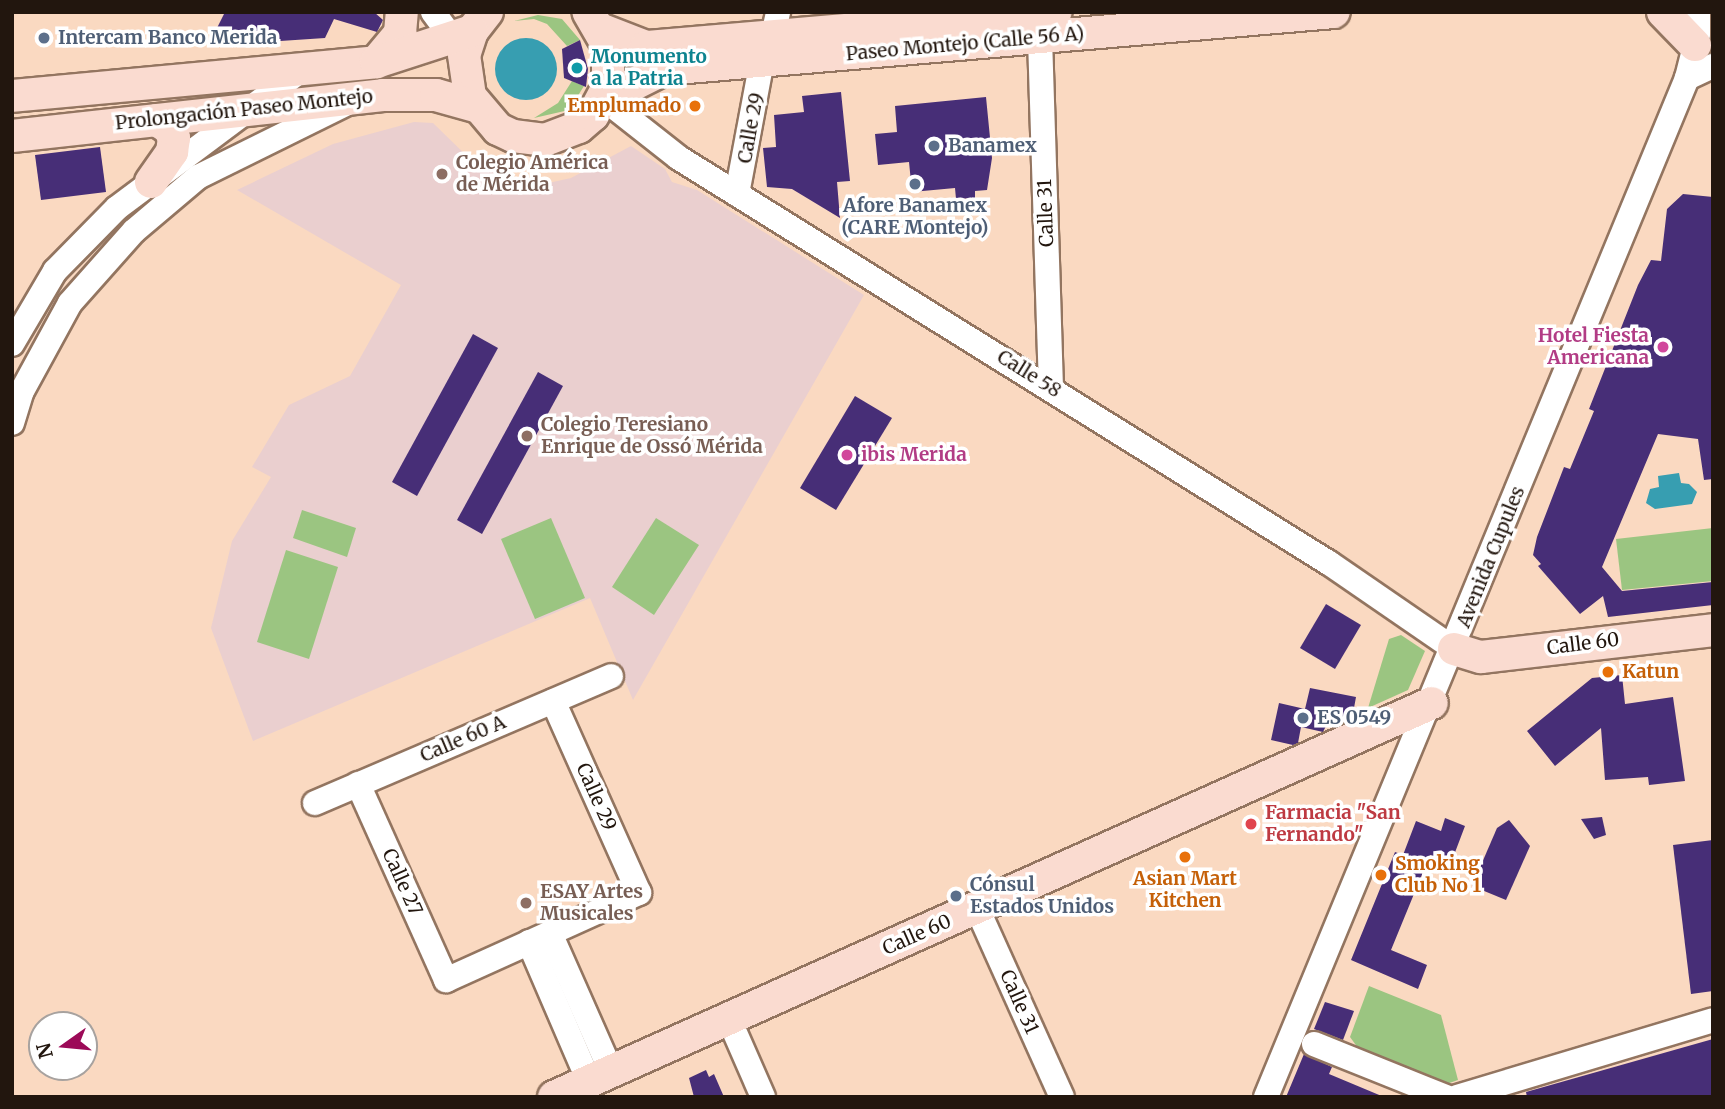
<!DOCTYPE html>
<meta charset="utf-8">
<style>
body{margin:0}
#map{position:relative;width:1725px;height:1109px;overflow:hidden;background:#fad9c1;font-family:Merriweather,serif}
div>[style]{position:absolute}
.education>*{inset:0;background:#eacfcf}
.green>*{inset:0;background:#9bc581}
.water>*{inset:0;background:#379eb1}
.round{border-radius:50%}
.building>*{inset:0;background:#472e77}
.roads{filter:drop-shadow(2px 0 #937560) drop-shadow(-2px 0 #937560) drop-shadow(0 2px #937560) drop-shadow(0 -2px #937560)}
.minor>*{height:24px;margin:-12px;padding:0 12px;transform-origin:12px;border-radius:12px;background:#fff}
.major>*{height:32px;margin:-16px;padding:0 16px;transform-origin:16px;border-radius:16px;background:#fadbd0}
.dots>*{width:19px;height:19px;translate:-50% -50%;box-sizing:border-box;border:4px solid #fff;border-radius:50%}
span{translate:-50% -50%;white-space:nowrap;text-align:center;line-height:1.15;-webkit-text-stroke:7px #fff;paint-order:stroke}
.service-label{font-size:19px;color:#4e5e75;font-weight:700}
.left{translate:0 -50%;text-align:left}
.street-label{font-size:19px;color:#22160e}
.culture-label{font-size:19px;color:#0d838f;font-weight:700}
.food-label{font-size:19px;color:#c56008;font-weight:700}
.right{translate:-100% -50%;text-align:right}
.education-label{font-size:19px;color:#785e54;font-weight:700}
.hotel-label{font-size:19px;color:#b23c85;font-weight:700}
.health-label{font-size:19px;color:#be3a42;font-weight:700}
.frame{position:absolute;inset:0;border:14px solid #22160e;pointer-events:none}
.north{position:absolute;left:28px;top:1011px;width:70px;height:70px;box-sizing:border-box;background:#fff;border:2px solid #a7a29f;border-radius:50%;rotate:255deg;font-size:19px;font-weight:700;line-height:28px;text-align:center;color:#22160e}
.north::after{content:'';display:block;margin:auto;width:24px;height:32px;background:#9c0a58;clip-path:polygon(50% 0,100% 100%,50% 72%,0 100%)}
</style>
<div id="map">
<div class="education">
<i style="clip-path:polygon(414px 122px,433px 123px,473px 162px,517px 183px,544px 184px,571px 178px,631px 146px,665px 169px,672px 182px,697px 190px,864px 295px,633px 700px,590px 598px,253px 741px,211px 628px,232px 541px,271px 477px,252px 467px,289px 405px,350px 376px,401px 285px,237px 190px,333px 144px)"></i>
</div>
<div class="green">
<i style="clip-path:polygon(538px 15px,562px 19px,580px 40px,567px 46px,547px 24px,534px 19px,514px 21px)"></i>
<i style="clip-path:polygon(572px 81px,584px 86px,569px 110px,534px 118px,558px 103px)"></i>
<i style="clip-path:polygon(302px 510px,356px 528px,347px 557px,293px 538px)"></i>
<i style="clip-path:polygon(551px 518px,585px 598px,535px 619px,501px 539px)"></i>
<i style="clip-path:polygon(656px 518px,699px 545px,654px 615px,612px 587px)"></i>
<i style="clip-path:polygon(1713px 528px,1713px 581px,1622px 590px,1616px 539px)"></i>
<i style="clip-path:polygon(286px 550px,338px 567px,309px 659px,257px 642px)"></i>
<i style="clip-path:polygon(1401px 635px,1425px 651px,1408px 690px,1368px 708px,1389px 639px)"></i>
<i style="clip-path:polygon(1369px 986px,1441px 1015px,1458px 1080px,1438px 1087px,1358px 1048px,1350px 1037px)"></i>
</div>
<div class="water">
<i class="round" style="left:495px;top:38px;width:62px;height:62px"></i>
<i style="clip-path:polygon(1679px 473px,1681px 483px,1689px 484px,1697px 492px,1692px 504px,1655px 509px,1646px 503px,1650px 489px,1659px 487px,1658px 476px)"></i>
</div>
<div class="building">
<i style="clip-path:polygon(225px 12px,374px 12px,383px 20px,377px 32px,334px 19px,325px 38px,208px 46px)"></i>
<i style="clip-path:polygon(580px 40px,588px 69px,586px 87px,564px 78px,562px 49px)"></i>
<i style="clip-path:polygon(841px 92px,850px 181px,837px 182px,840px 218px,792px 189px,767px 187px,763px 148px,776px 147px,774px 115px,804px 112px,802px 96px)"></i>
<i style="clip-path:polygon(986px 97px,992px 158px,987px 190px,975px 191px,975px 198px,956px 199px,955px 188px,912px 192px,909px 162px,878px 165px,875px 134px,897px 132px,895px 106px)"></i>
<i style="clip-path:polygon(100px 147px,106px 192px,41px 200px,35px 155px)"></i>
<i style="clip-path:polygon(1683px 194px,1713px 197px,1713px 479px,1704px 480px,1698px 439px,1658px 434px,1602px 567px,1622px 591px,1713px 582px,1713px 605px,1608px 617px,1603px 596px,1580px 614px,1538px 566px,1541px 564px,1533px 555px,1537px 537px,1564px 467px,1570px 469px,1594px 411px,1589px 409px,1638px 285px,1651px 260px,1661px 261px,1667px 209px)"></i>
<i style="clip-path:polygon(473px 334px,498px 348px,417px 496px,392px 482px)"></i>
<i style="clip-path:polygon(538px 372px,563px 386px,482px 534px,457px 520px)"></i>
<i style="clip-path:polygon(855px 396px,892px 418px,836px 510px,800px 488px)"></i>
<i style="clip-path:polygon(1326px 604px,1361px 625px,1335px 669px,1300px 648px)"></i>
<i style="clip-path:polygon(1622px 675px,1625px 704px,1673px 697px,1685px 781px,1649px 785px,1648px 777px,1605px 780px,1601px 728px,1555px 766px,1527px 731px,1592px 678px)"></i>
<i style="clip-path:polygon(1310px 688px,1356px 697px,1352px 719px,1331px 716px,1323px 732px,1301px 727px,1298px 743px,1293px 745px,1271px 740px,1279px 703px,1305px 709px)"></i>
<i style="clip-path:polygon(1602px 817px,1606px 835px,1594px 839px,1581px 819px)"></i>
<i style="clip-path:polygon(1445px 818px,1465px 826px,1451px 863px,1430px 855px,1391px 950px,1427px 965px,1418px 989px,1351px 960px,1395px 852px,1403px 855px,1416px 821px,1441px 831px)"></i>
<i style="clip-path:polygon(1509px 820px,1530px 846px,1506px 900px,1472px 886px,1497px 828px)"></i>
<i style="clip-path:polygon(1713px 840px,1713px 991px,1691px 994px,1673px 845px)"></i>
<i style="clip-path:polygon(1325px 1002px,1354px 1011px,1343px 1040px,1314px 1029px)"></i>
<i style="clip-path:polygon(1713px 1039px,1713px 1097px,1527px 1097px,1526px 1092px)"></i>
<i style="clip-path:polygon(1304px 1054px,1332px 1067px,1329px 1074px,1384px 1097px,1286px 1097px)"></i>
<i style="clip-path:polygon(706px 1070px,709px 1077px,714px 1074px,724px 1097px,694px 1097px,689px 1078px)"></i>
</div>
<div class="roads">
<div class="minor">
<i style="left:433px;top:12px;width:49px;rotate:53.4deg"></i>
<i style="left:773px;top:36px;width:25px;rotate:-78deg"></i>
<i style="left:1040px;top:38px;width:349px;rotate:88.2deg"></i>
<i style="left:1687px;top:78px;width:29px;rotate:-25deg"></i>
<i style="left:604px;top:99px;width:95px;rotate:38.2deg"></i>
<i style="left:679px;top:158px;width:766px;rotate:31.93deg"></i>
<i style="left:1329px;top:563px;width:152px;rotate:34.5deg"></i>
<i style="left:737px;top:194px;width:135px;rotate:-79.4deg"></i>
<i style="left:12px;top:344px;width:85px;rotate:-59.5deg"></i>
<i style="left:55px;top:271px;width:88px;rotate:-45.5deg"></i>
<i style="left:117px;top:208px;width:227px;rotate:-36.8deg"></i>
<i style="left:12px;top:423px;width:34px;rotate:-73deg"></i>
<i style="left:22px;top:391px;width:100px;rotate:-61.4deg"></i>
<i style="left:70px;top:303px;width:96px;rotate:-48.4deg"></i>
<i style="left:134px;top:231px;width:84px;rotate:-40.2deg"></i>
<i style="left:198px;top:177px;width:165px;rotate:-26.3deg"></i>
<i style="left:358px;top:784px;width:215px;rotate:65.8deg"></i>
<i style="left:446px;top:980px;width:212px;rotate:-24.3deg"></i>
<i style="left:639px;top:893px;width:210px;rotate:-114.1deg"></i>
<i style="left:315px;top:803px;width:322px;rotate:-23.2deg"></i>
<i style="left:977px;top:908px;width:207px;rotate:65.8deg"></i>
<i style="left:550px;top:933px;width:151px;rotate:66.2deg"></i>
<i style="left:529px;top:942px;width:151px;rotate:66.7deg"></i>
<i style="left:729px;top:1019px;width:85px;rotate:66.4deg"></i>
<i style="left:1314px;top:1044px;width:142px;rotate:21.9deg"></i>
<i style="left:1266px;top:1097px;width:1103px;rotate:-67.55deg"></i>
<i style="left:1687px;top:78px;width:45px;rotate:-76deg"></i>
<i style="left:1698px;top:34px;width:22px;rotate:-90deg"></i>
<i style="left:1457px;top:1097px;width:267px;rotate:-16.7deg"></i>
</div>
<div class="major">
<i style="left:487px;top:12px;width:24px;rotate:128deg"></i>
<i style="left:472px;top:31px;width:25px;rotate:108deg"></i>
<i style="left:464px;top:55px;width:41px;rotate:81.7deg"></i>
<i style="left:470px;top:96px;width:43px;rotate:49.7deg"></i>
<i style="left:498px;top:129px;width:17px;rotate:25deg"></i>
<i style="left:513px;top:136px;width:32px;rotate:7deg"></i>
<i style="left:545px;top:140px;width:36px;rotate:-21deg"></i>
<i style="left:579px;top:127px;width:18px;rotate:-41deg"></i>
<i style="left:593px;top:115px;width:32px;rotate:-62deg"></i>
<i style="left:608px;top:87px;width:41px;rotate:-90deg"></i>
<i style="left:608px;top:46px;width:39px;rotate:-120deg"></i>
<i style="left:1663px;top:12px;width:46px;rotate:45.9deg"></i>
<i style="left:602px;top:30px;width:47px;rotate:21.1deg"></i>
<i style="left:646px;top:47px;width:411px;rotate:-4.9deg"></i>
<i style="left:376px;top:62px;width:38px;rotate:-50deg"></i>
<i style="left:400px;top:33px;width:21px;rotate:-85deg"></i>
<i style="left:12px;top:96px;width:366px;rotate:-5.3deg"></i>
<i style="left:376px;top:62px;width:101px;rotate:-17.9deg"></i>
<i style="left:604px;top:99px;width:67px;rotate:-26.6deg"></i>
<i style="left:664px;top:69px;width:672px;rotate:-4.86deg"></i>
<i style="left:12px;top:136px;width:373px;rotate:-6.3deg"></i>
<i style="left:383px;top:95px;width:53px"></i>
<i style="left:436px;top:95px;width:41px;rotate:15.8deg"></i>
<i style="left:151px;top:182px;width:37px;rotate:-55deg"></i>
<i style="left:172px;top:152px;width:14px;rotate:-82deg"></i>
<i style="left:174px;top:138px;width:11px;rotate:-117deg"></i>
<i style="left:169px;top:128px;width:15px;rotate:-148deg"></i>
<i style="left:1454px;top:649px;width:28px;rotate:17deg"></i>
<i style="left:1481px;top:657px;width:234px;rotate:-6.6deg"></i>
<i style="left:554px;top:1097px;width:962px;rotate:-24.17deg"></i>
</div>
</div>
<div class="dots">
<i style="left:44px;top:38px;background:#5c6f8a"></i>
<i style="left:577px;top:68px;background:#0f9aa8"></i>
<i style="left:695px;top:106px;background:#e8710a"></i>
<i style="left:934px;top:146px;background:#5c6f8a"></i>
<i style="left:442px;top:174px;background:#8d6e63"></i>
<i style="left:915px;top:184px;background:#5c6f8a"></i>
<i style="left:1663px;top:347px;background:#d1479c"></i>
<i style="left:527px;top:436px;background:#8d6e63"></i>
<i style="left:847px;top:455px;background:#d1479c"></i>
<i style="left:1608px;top:672px;background:#e8710a"></i>
<i style="left:1303px;top:718px;background:#5c6f8a"></i>
<i style="left:1251px;top:824px;background:#e0444e"></i>
<i style="left:1185px;top:857px;background:#e8710a"></i>
<i style="left:1381px;top:875px;background:#e8710a"></i>
<i style="left:956px;top:896px;background:#5c6f8a"></i>
<i style="left:526px;top:903px;background:#8d6e63"></i>
</div>
<div class="service-label">
<span class="left" style="left:58px;top:38px">Intercam Banco Merida</span>
<span class="left" style="left:948px;top:146px">Banamex</span>
<span style="left:915px;top:217px">Afore Banamex<br>(CARE Montejo)</span>
<span class="left" style="left:1317px;top:718px">ES 0549</span>
<span class="left" style="left:970px;top:896px">Cónsul<br>Estados Unidos</span>
</div>
<div class="street-label">
<span style="left:965px;top:44px;rotate:-5deg">Paseo Montejo (Calle 56 A)</span>
<span style="left:244px;top:110px;rotate:-6deg">Prolongación Paseo Montejo</span>
<span style="left:751px;top:128px;rotate:-80deg">Calle 29</span>
<span style="left:1046px;top:213px;rotate:-92deg">Calle 31</span>
<span style="left:1029px;top:374px;rotate:32deg">Calle 58</span>
<span style="left:1491px;top:557px;rotate:-68deg">Avenida Cupules</span>
<span style="left:1583px;top:644px;rotate:-7deg">Calle 60</span>
<span style="left:463px;top:739px;rotate:-23deg">Calle 60 A</span>
<span style="left:596px;top:797px;rotate:66deg">Calle 29</span>
<span style="left:402px;top:882px;rotate:66deg">Calle 27</span>
<span style="left:917px;top:935px;rotate:-24deg">Calle 60</span>
<span style="left:1019px;top:1002px;rotate:66deg">Calle 31</span>
</div>
<div class="culture-label">
<span class="left" style="left:591px;top:68px">Monumento<br>a la Patria</span>
</div>
<div class="food-label">
<span class="right" style="left:681px;top:106px">Emplumado</span>
<span class="left" style="left:1622px;top:672px">Katun</span>
<span class="left" style="left:1395px;top:875px">Smoking<br>Club No 1</span>
<span style="left:1185px;top:890px">Asian Mart<br>Kitchen</span>
</div>
<div class="education-label">
<span class="left" style="left:456px;top:174px">Colegio América<br>de Mérida</span>
<span class="left" style="left:541px;top:436px">Colegio Teresiano<br>Enrique de Ossó Mérida</span>
<span class="left" style="left:540px;top:903px">ESAY Artes<br>Musicales</span>
</div>
<div class="hotel-label">
<span class="right" style="left:1649px;top:347px">Hotel Fiesta<br>Americana</span>
<span class="left" style="left:861px;top:455px">ibis Merida</span>
</div>
<div class="health-label">
<span class="left" style="left:1265px;top:824px">Farmacia "San<br>Fernando"</span>
</div>
<div class="frame"></div>
<div class="north">N</div>
</div>
